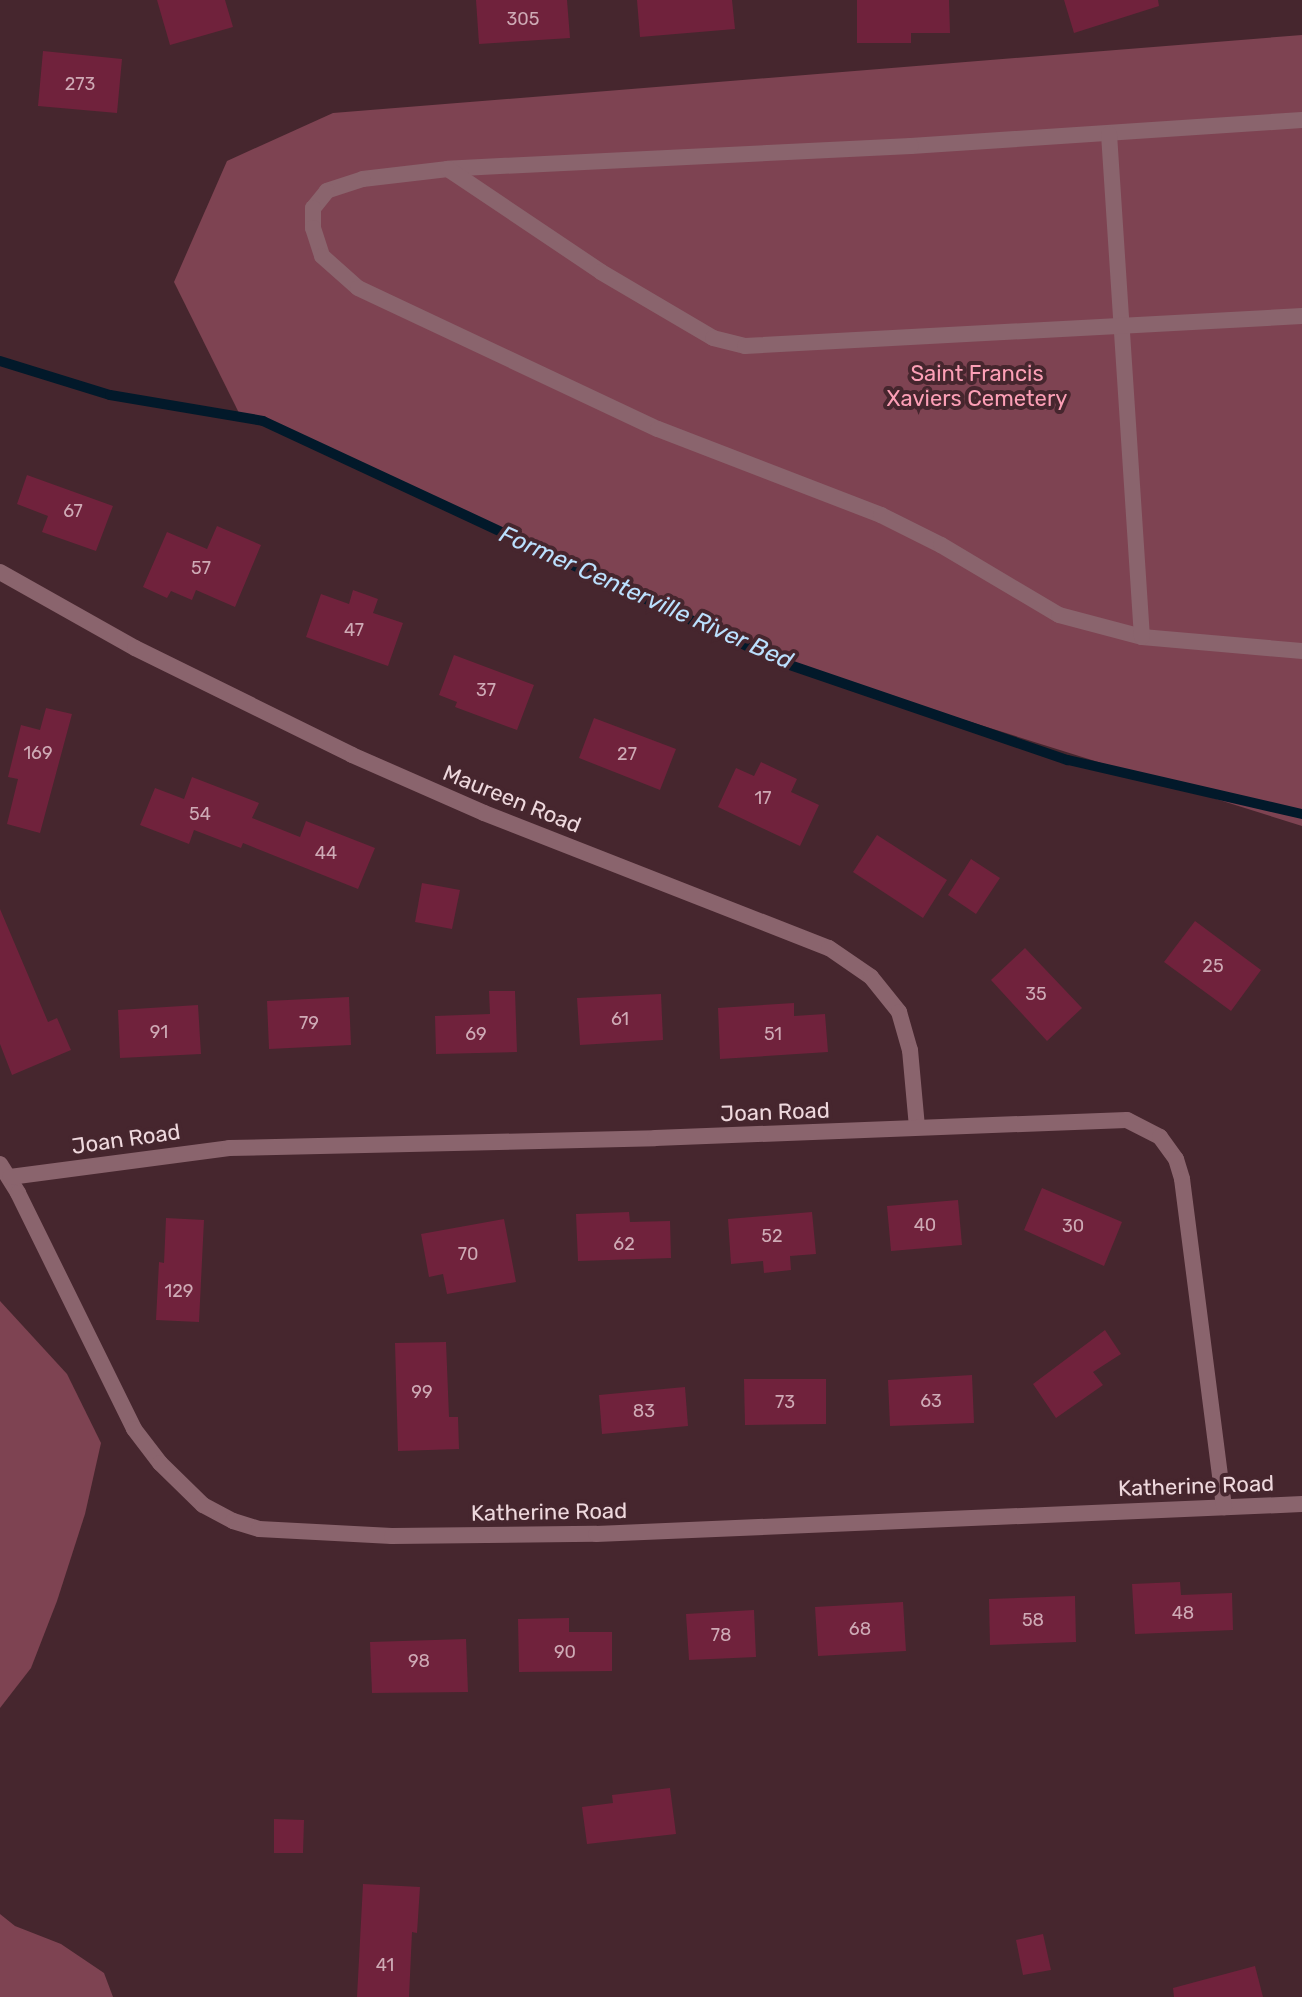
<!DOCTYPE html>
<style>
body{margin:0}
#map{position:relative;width:1302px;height:1997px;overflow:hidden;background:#46262e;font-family:Rubik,sans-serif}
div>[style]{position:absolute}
.green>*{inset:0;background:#7e4352}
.stream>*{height:10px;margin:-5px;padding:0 5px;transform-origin:5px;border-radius:5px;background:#02192a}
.building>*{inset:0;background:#70223c}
.service>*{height:16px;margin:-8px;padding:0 8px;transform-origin:8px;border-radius:8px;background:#8a646d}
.minor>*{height:16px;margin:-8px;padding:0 8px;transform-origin:8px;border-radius:8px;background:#8a646d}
span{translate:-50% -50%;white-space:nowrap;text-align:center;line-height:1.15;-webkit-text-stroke:8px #46262e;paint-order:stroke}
.number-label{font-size:18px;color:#ceaab5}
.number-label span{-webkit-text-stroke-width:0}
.park-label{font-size:22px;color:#fc9fb6}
.street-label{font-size:22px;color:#eed8dd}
.water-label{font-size:24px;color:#bbe0fe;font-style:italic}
</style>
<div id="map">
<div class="green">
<i style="clip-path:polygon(1302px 35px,1302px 826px,821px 675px,240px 415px,174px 282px,227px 161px,333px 113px)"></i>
<i style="clip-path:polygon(0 1301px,67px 1374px,101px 1443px,85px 1514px,57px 1601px,31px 1668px,0 1708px)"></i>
<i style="clip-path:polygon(0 1914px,15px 1926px,61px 1944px,104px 1973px,113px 1997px,0 1997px)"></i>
</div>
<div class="stream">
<i style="left:0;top:361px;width:115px;rotate:17.2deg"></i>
<i style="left:110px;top:395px;width:155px;rotate:9.6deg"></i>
<i style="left:263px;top:421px;width:571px;rotate:24.95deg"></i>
<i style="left:781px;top:662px;width:303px;rotate:18.9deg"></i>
<i style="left:1068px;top:760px;width:240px;rotate:13deg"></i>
</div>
<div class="building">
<i style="clip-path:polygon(157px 0,225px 0,233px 27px,170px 45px)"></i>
<i style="clip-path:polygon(476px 0,567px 0,570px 38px,479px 44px)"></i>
<i style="clip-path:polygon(637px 0,732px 0,735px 29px,640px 37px)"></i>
<i style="clip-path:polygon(857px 0,949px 0,950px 33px,911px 33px,911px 43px,857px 43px)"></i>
<i style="clip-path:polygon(1064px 0,1158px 0,1159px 6px,1074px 33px)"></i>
<i style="clip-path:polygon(43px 51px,122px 59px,117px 113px,38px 106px)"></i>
<i style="clip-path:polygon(27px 475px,113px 506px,96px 551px,42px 532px,48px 516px,17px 504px)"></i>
<i style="clip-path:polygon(217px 526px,261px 545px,235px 607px,196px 590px,192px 600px,171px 591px,167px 598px,143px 587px,167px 532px,207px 549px)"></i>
<i style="clip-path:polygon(353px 590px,378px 599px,373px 613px,403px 623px,388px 666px,306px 637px,321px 594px,349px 604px)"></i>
<i style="clip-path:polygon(454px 655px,534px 685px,517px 730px,455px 707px,457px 702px,439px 695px)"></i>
<i style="clip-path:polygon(46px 708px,72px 714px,40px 833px,7px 824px,18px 779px,8px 777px,21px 725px,40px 730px)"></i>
<i style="clip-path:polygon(594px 718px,676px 749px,660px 790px,579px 758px)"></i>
<i style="clip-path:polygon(761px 762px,797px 779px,791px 792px,819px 805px,800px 846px,718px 807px,736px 768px,754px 776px)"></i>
<i style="clip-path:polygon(192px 777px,259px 803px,252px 818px,300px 837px,306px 821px,375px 848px,358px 889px,243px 843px,241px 848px,194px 830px,189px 844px,140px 825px,155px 788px,184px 799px)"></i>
<i style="clip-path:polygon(877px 835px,947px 880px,923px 918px,853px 872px)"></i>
<i style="clip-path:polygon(971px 859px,1000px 878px,976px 914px,948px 895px)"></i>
<i style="clip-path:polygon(422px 883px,460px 890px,452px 929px,415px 922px)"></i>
<i style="clip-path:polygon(0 909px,48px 1022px,57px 1018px,71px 1050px,12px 1075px,0 1044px)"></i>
<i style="clip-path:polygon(1195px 921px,1261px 970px,1231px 1011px,1164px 962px)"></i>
<i style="clip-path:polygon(1025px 948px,1082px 1008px,1047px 1041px,991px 980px)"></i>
<i style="clip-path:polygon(489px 991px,515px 991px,517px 1052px,436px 1054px,435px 1016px,490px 1014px)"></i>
<i style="clip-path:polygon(661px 994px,663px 1040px,580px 1045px,577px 998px)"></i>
<i style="clip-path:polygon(349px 997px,351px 1045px,269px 1049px,267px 1001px)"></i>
<i style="clip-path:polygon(794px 1003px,794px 1016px,825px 1014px,828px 1052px,720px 1059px,718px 1008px)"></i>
<i style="clip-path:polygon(198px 1005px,201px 1054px,120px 1058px,118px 1010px)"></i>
<i style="clip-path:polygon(1042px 1188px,1122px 1222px,1104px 1266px,1024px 1230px)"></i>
<i style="clip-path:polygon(958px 1200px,962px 1245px,891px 1251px,887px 1206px)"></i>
<i style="clip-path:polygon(629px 1212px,630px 1222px,670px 1221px,671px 1258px,578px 1261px,576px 1214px)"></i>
<i style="clip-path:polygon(812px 1212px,816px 1254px,790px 1256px,791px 1270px,764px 1273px,763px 1261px,731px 1264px,728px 1219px)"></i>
<i style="clip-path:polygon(166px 1218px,204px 1220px,199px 1322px,156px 1320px,159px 1262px,164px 1263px)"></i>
<i style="clip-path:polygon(504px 1219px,516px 1282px,447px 1294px,443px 1274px,429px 1277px,421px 1234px)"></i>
<i style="clip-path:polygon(1105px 1330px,1121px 1354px,1093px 1372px,1103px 1385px,1056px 1418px,1033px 1384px)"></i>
<i style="clip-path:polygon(446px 1342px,449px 1417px,458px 1417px,459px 1449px,398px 1451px,395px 1343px)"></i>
<i style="clip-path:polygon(972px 1375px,974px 1423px,890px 1426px,888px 1380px)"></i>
<i style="clip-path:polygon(744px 1379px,826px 1379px,826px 1424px,745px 1425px)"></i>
<i style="clip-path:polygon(685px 1387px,688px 1426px,602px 1434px,599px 1395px)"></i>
<i style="clip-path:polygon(1180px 1582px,1181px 1595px,1232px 1593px,1233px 1630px,1135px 1634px,1132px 1584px)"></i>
<i style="clip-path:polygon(1075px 1596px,1076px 1642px,990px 1645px,989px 1599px)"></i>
<i style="clip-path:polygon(903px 1602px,906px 1651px,818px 1656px,815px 1607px)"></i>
<i style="clip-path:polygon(754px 1610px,756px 1657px,689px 1660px,686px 1614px)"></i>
<i style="clip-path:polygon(569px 1618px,569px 1632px,612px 1632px,612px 1671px,519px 1672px,518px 1619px)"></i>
<i style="clip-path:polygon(466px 1639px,468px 1692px,372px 1693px,370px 1642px)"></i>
<i style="clip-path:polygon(670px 1788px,676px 1834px,587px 1844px,582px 1807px,613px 1803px,612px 1795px)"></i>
<i style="clip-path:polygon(274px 1819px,304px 1820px,303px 1853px,274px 1853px)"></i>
<i style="clip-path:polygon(363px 1884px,420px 1887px,417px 1933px,412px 1932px,409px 1997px,357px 1997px)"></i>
<i style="clip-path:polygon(1043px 1934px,1051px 1970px,1023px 1975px,1016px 1940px)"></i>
<i style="clip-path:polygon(1255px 1966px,1263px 1997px,1174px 1997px,1173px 1988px)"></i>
</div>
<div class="service">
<i style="left:1302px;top:120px;width:392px;rotate:176.2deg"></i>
<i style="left:911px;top:146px;width:464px;rotate:177.2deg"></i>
<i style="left:448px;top:169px;width:86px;rotate:173.3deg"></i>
<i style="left:363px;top:179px;width:38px;rotate:162deg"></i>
<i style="left:327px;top:191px;width:22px;rotate:129deg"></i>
<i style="left:313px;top:208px;width:20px;rotate:90deg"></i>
<i style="left:313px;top:228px;width:29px;rotate:72deg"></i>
<i style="left:322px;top:256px;width:48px;rotate:41.6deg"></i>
<i style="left:358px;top:288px;width:331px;rotate:25.2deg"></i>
<i style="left:658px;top:429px;width:239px;rotate:21.1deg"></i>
<i style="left:881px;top:515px;width:67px;rotate:26.6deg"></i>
<i style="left:941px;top:545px;width:137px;rotate:30.7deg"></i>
<i style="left:1059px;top:615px;width:86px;rotate:14.8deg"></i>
<i style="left:1142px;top:637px;width:161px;rotate:5deg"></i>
<i style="left:1109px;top:134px;width:504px;rotate:86.25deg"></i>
<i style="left:448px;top:169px;width:184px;rotate:33.9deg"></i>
<i style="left:601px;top:272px;width:130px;rotate:30.5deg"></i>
<i style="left:713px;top:338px;width:33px;rotate:14deg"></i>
<i style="left:745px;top:346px;width:558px;rotate:-3.08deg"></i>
</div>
<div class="minor">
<i style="left:0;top:572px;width:155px;rotate:29.4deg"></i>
<i style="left:135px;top:648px;width:242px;rotate:26.2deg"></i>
<i style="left:352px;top:755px;width:144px;rotate:23.7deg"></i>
<i style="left:484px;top:813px;width:370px;rotate:21.4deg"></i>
<i style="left:829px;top:948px;width:51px;rotate:34.6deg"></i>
<i style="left:871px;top:977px;width:45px;rotate:51.3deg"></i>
<i style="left:899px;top:1012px;width:40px;rotate:74deg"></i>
<i style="left:910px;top:1050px;width:77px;rotate:84.8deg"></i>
<i style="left:0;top:1164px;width:34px;rotate:58deg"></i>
<i style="left:18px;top:1193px;width:263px;rotate:63.8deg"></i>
<i style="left:134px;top:1429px;width:43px;rotate:52.6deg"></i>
<i style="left:160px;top:1463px;width:60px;rotate:44.3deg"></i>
<i style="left:203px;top:1505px;width:34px;rotate:28deg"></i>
<i style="left:233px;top:1521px;width:27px;rotate:17deg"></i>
<i style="left:259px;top:1529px;width:133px;rotate:3deg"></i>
<i style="left:392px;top:1536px;width:204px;rotate:-0.6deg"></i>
<i style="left:596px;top:1534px;width:707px;rotate:-2.43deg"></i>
<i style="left:10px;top:1177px;width:221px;rotate:-7.5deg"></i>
<i style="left:229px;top:1148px;width:426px;rotate:-1.3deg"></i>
<i style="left:655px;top:1138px;width:472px;rotate:-2.2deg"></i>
<i style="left:1127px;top:1120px;width:37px;rotate:27deg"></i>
<i style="left:1160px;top:1137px;width:27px;rotate:54deg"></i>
<i style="left:1176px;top:1159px;width:21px;rotate:73deg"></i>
<i style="left:1182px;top:1179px;width:331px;rotate:82.7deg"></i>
</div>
<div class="number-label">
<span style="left:523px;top:19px">305</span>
<span style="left:80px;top:84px">273</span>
<span style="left:73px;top:511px">67</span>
<span style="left:201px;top:568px">57</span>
<span style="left:354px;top:630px">47</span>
<span style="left:486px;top:690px">37</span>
<span style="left:38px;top:753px">169</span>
<span style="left:627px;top:754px">27</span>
<span style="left:763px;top:798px">17</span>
<span style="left:200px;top:814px">54</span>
<span style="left:326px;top:853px">44</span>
<span style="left:1213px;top:966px">25</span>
<span style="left:1036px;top:994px">35</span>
<span style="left:620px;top:1019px">61</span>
<span style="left:309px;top:1023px">79</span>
<span style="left:159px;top:1032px">91</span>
<span style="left:476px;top:1034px">69</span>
<span style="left:773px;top:1034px">51</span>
<span style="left:925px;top:1225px">40</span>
<span style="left:1073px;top:1226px">30</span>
<span style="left:772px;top:1236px">52</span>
<span style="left:624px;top:1244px">62</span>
<span style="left:468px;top:1254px">70</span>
<span style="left:179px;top:1291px">129</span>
<span style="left:422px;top:1392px">99</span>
<span style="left:931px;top:1401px">63</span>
<span style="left:785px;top:1402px">73</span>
<span style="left:644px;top:1411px">83</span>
<span style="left:1183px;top:1613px">48</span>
<span style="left:1033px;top:1620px">58</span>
<span style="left:860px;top:1629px">68</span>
<span style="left:721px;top:1635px">78</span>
<span style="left:565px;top:1652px">90</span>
<span style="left:419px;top:1661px">98</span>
<span style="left:385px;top:1965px">41</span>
</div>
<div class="park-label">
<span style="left:977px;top:386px">Saint Francis<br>Xaviers Cemetery</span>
</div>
<div class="street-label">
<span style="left:512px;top:799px;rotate:22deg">Maureen Road</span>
<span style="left:775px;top:1112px;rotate:-2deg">Joan Road</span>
<span style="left:126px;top:1139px;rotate:-8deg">Joan Road</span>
<span style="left:1196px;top:1486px;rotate:-2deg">Katherine Road</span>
<span style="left:549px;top:1512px;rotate:-1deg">Katherine Road</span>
</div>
<div class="water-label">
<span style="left:646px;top:598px;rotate:24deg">Former Centerville River Bed</span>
</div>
</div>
